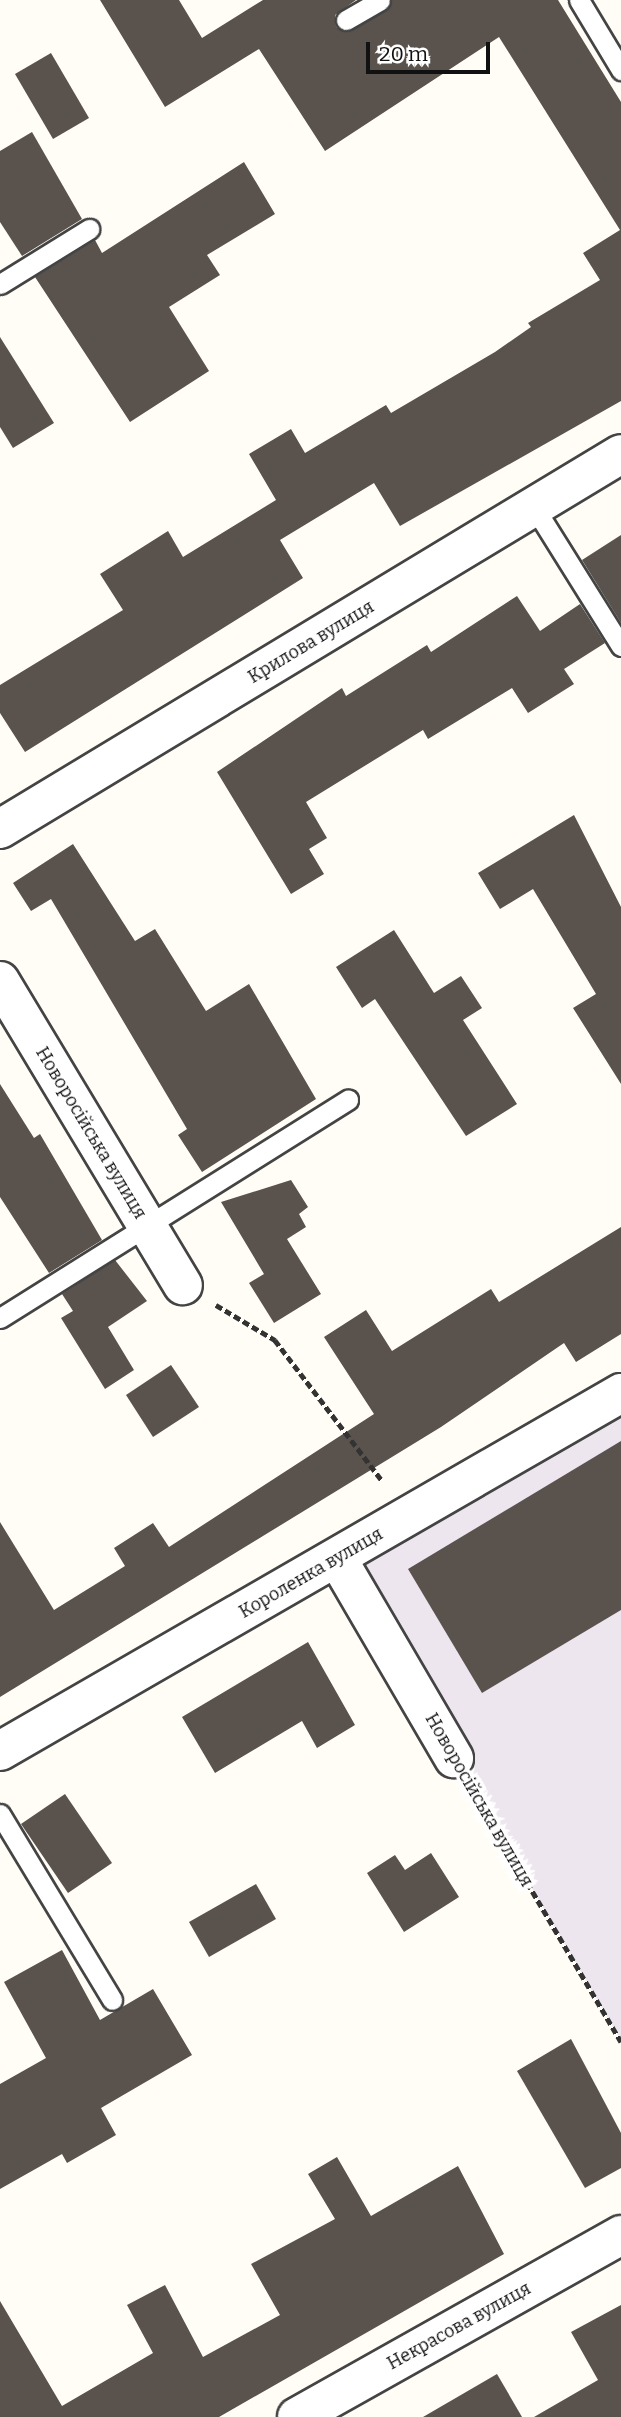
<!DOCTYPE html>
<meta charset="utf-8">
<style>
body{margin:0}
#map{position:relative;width:621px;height:2417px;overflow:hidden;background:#fffdf5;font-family:Bitter,serif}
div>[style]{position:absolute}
.industrial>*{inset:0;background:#eee6ef}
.building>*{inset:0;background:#5a524d}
.path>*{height:4.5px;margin-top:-2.25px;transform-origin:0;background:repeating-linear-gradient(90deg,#333 0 7px,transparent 0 10.5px)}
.roads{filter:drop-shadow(2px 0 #444) drop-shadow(-2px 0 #444) drop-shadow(0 2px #444) drop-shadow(0 -2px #444)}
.service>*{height:19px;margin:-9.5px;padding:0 9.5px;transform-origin:9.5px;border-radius:9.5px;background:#fff}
.minor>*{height:38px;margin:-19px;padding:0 19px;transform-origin:19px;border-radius:19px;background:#fff}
.tertiary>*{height:38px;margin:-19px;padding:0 19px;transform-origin:19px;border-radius:19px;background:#fff}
span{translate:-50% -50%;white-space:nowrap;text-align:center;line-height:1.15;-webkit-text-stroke:7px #fff;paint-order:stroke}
.street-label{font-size:18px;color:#111}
.scale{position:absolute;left:366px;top:42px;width:124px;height:32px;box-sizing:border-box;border:4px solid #111;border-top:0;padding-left:9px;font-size:21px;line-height:24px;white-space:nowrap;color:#111;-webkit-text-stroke:5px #fff;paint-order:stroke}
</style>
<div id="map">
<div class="industrial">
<i style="clip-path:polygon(621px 1394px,621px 2040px,338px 1558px)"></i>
</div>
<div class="building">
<i style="clip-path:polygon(100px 0,179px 0,202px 38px,263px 0,356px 0,335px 15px,336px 27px,345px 32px,386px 11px,392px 0,558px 0,621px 102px,621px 401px,400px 526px,374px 483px,280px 540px,303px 578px,25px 752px,0 713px,0 685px,123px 610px,100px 574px,168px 531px,183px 557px,276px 500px,249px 454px,291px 429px,305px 453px,386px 405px,391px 413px,495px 352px,531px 327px,528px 323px,600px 280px,583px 253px,620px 230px,499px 37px,325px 151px,259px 49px,165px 107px)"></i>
<i style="clip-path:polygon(51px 53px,89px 118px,53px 139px,15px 74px)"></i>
<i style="clip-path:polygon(32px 132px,82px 219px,22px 256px,0 222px,0 151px)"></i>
<i style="clip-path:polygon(244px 162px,275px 214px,207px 255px,220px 275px,169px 307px,209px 371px,130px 422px,35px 277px,95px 240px,102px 253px)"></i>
<i style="clip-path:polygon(0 337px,54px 423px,13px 448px,0 427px)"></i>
<i style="clip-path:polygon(621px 535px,621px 623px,582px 560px)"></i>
<i style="clip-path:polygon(517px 596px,540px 631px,580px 604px,605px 643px,564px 669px,574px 684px,528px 713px,512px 688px,428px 739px,423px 730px,306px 802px,327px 838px,309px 849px,324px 874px,291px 894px,217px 772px,342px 688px,346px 696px,427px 645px,431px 652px)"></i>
<i style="clip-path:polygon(574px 815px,621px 907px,621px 1084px,573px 1008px,596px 994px,533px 889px,500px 909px,478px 873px)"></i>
<i style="clip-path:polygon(73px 844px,135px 941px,155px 929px,206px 1011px,249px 984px,316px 1099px,202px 1172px,178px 1135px,187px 1129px,51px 899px,31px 911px,13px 883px)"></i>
<i style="clip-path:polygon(394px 930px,434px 993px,461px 976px,482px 1008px,463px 1020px,517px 1104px,466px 1136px,375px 999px,362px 1008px,336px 967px)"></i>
<i style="clip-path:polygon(0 1084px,34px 1138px,40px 1134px,102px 1240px,49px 1273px,0 1197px)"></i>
<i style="clip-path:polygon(291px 1180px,308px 1207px,299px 1214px,306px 1227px,287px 1239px,321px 1294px,274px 1323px,249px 1283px,264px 1274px,221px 1202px)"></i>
<i style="clip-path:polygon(621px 1227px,621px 1334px,576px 1362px,564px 1343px,441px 1427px,0 1697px,0 1522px,54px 1610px,125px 1566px,114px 1548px,153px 1523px,169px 1547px,374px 1414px,324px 1337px,366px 1310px,392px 1351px,491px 1289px,499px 1302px)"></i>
<i style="clip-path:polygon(115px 1260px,147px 1301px,108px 1327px,134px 1370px,105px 1389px,61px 1318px,73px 1311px,62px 1294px)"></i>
<i style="clip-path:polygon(171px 1365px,199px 1407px,153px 1437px,126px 1395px)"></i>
<i style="clip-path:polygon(621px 1441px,621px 1610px,482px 1693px,408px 1569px)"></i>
<i style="clip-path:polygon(308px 1642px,355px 1725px,317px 1748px,302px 1721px,215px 1773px,182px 1717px)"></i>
<i style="clip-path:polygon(65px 1794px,112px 1863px,68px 1893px,21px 1824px)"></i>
<i style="clip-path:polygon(431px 1853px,459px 1897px,404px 1932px,367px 1873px,395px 1855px,405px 1870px)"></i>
<i style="clip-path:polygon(256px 1884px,276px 1919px,209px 1957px,189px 1922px)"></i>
<i style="clip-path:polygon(62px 1950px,100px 2020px,153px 1989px,192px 2055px,101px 2108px,116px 2135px,67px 2163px,62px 2154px,0 2189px,0 2084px,46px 2058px,4px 1982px)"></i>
<i style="clip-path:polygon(571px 2039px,621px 2133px,621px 2168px,585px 2188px,517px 2071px)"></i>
<i style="clip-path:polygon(337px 2157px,371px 2216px,458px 2166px,504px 2254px,219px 2417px,0 2417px,0 2301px,62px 2406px,153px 2353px,127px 2305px,165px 2285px,203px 2357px,280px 2315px,251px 2264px,335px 2219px,308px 2174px)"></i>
<i style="clip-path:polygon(621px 2305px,621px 2417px,534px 2417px,598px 2380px,571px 2332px)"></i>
<i style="clip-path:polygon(497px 2374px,522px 2417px,423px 2417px)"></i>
</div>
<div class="path">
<i style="left:216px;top:1305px;width:69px;rotate:30.7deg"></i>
<i style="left:275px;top:1340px;width:178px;rotate:52.7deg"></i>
<i style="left:474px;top:1792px;width:290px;rotate:59.5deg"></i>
</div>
<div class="roads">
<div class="service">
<i style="left:579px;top:0;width:82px;rotate:59deg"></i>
<i style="left:346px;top:20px;width:39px;rotate:-30deg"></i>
<i style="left:0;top:284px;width:105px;rotate:-31.7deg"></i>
<i style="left:534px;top:507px;width:164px;rotate:58deg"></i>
<i style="left:0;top:1318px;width:411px;rotate:-32.1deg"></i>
<i style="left:0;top:1814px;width:217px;rotate:58.9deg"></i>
</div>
<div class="minor">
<i style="left:0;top:829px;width:725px;rotate:-31.13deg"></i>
<i style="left:0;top:981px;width:355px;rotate:59deg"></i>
<i style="left:337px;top:1558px;width:232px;rotate:59.7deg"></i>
<i style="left:0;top:1751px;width:717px;rotate:-29.96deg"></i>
</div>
<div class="tertiary">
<i style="left:297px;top:2417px;width:372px;rotate:-29.3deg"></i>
</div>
</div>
<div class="street-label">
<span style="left:311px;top:642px;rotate:-31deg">Крилова вулиця</span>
<span style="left:91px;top:1133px;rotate:59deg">Новоросійська вулиця</span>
<span style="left:311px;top:1573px;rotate:-30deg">Короленка вулиця</span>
<span style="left:479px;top:1800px;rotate:60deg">Новоросійська вулиця</span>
<span style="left:459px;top:2326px;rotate:-29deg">Некрасова вулиця</span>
</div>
<div class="scale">20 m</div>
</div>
